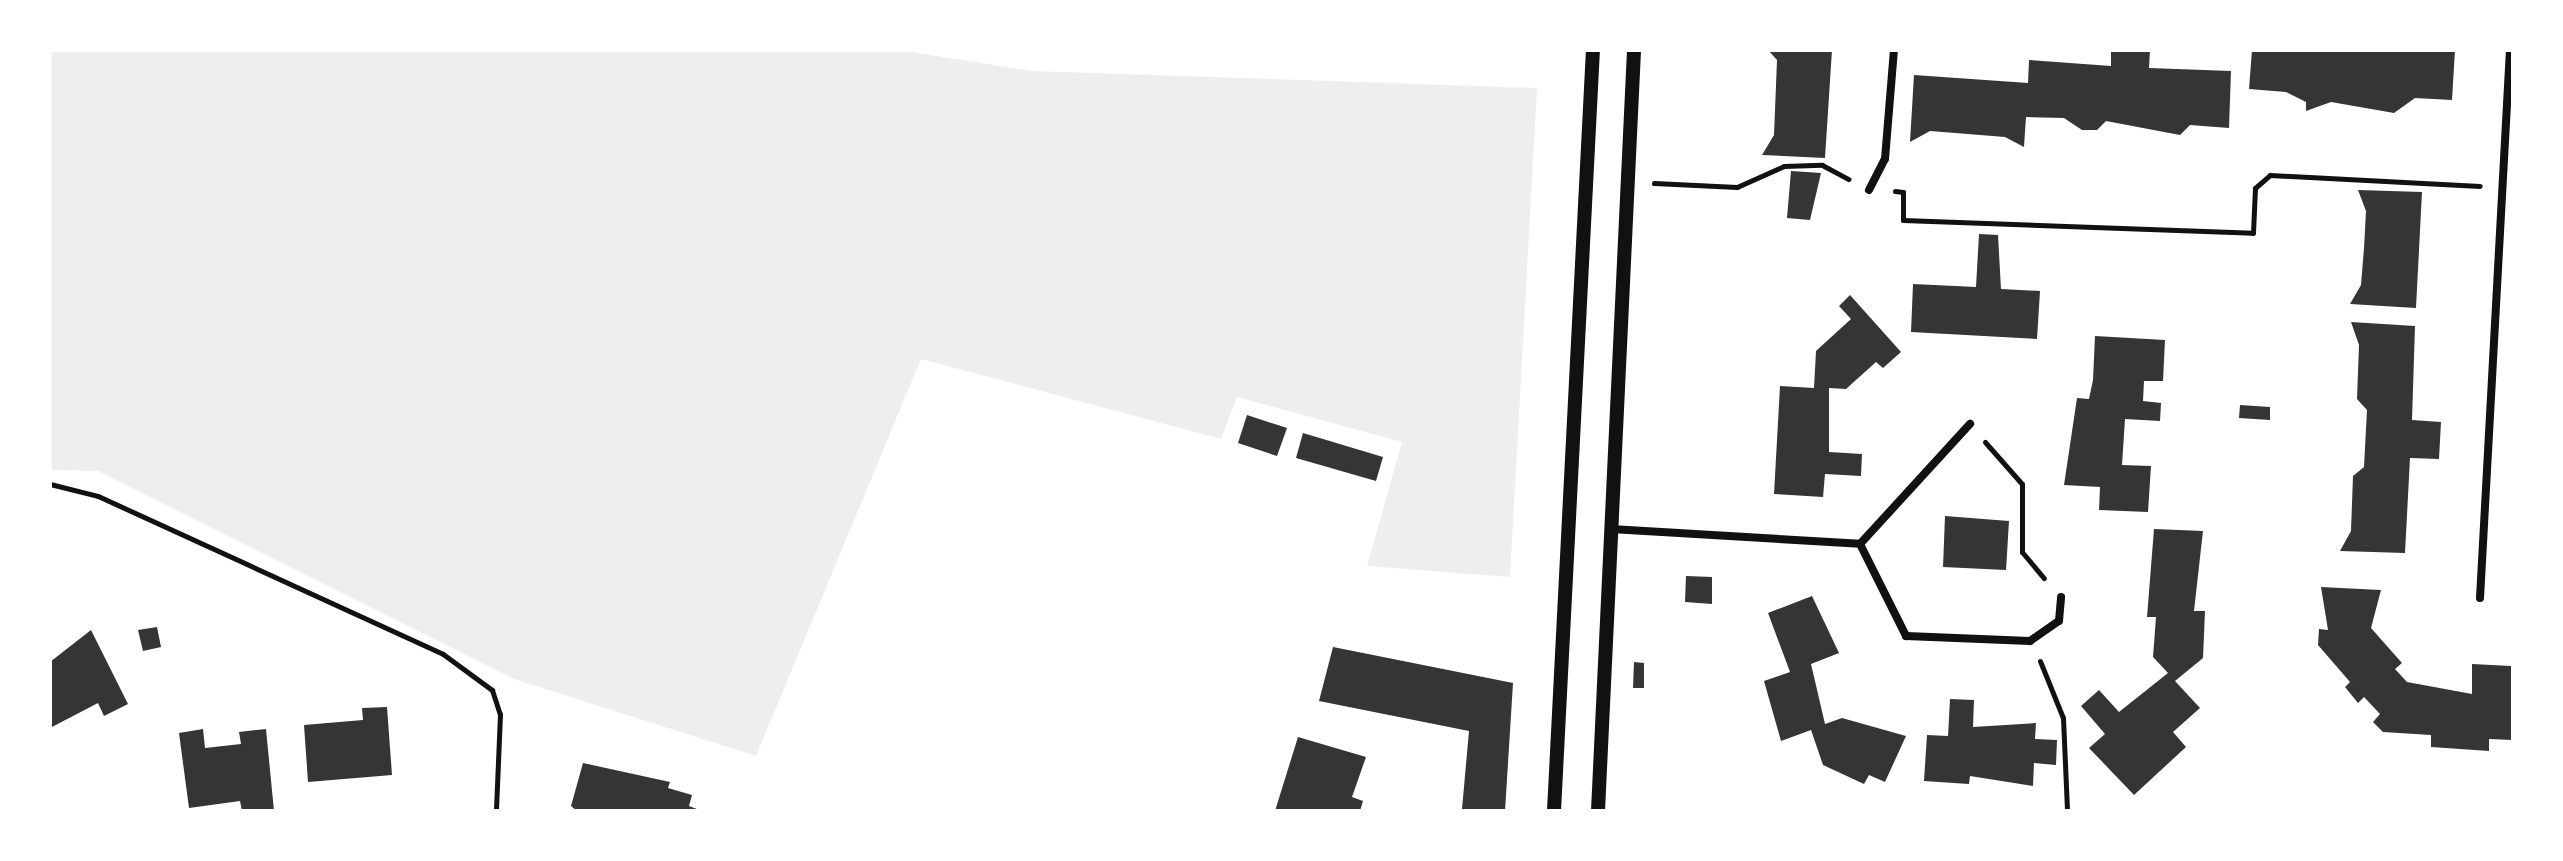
<!DOCTYPE html>
<style>
body{margin:0}
#map{position:relative;width:2563px;height:861px;overflow:hidden;background:#fff;font-family:Poppins,sans-serif}
div>[style]{position:absolute}
.green>*{inset:0;background:#eee}
.building>*{inset:0;background:#353535}
.path>*{height:5px;margin:-2.5px;padding:0 2.5px;transform-origin:2.5px;border-radius:2.5px;background:#111}
.minor>*{height:8px;margin:-4px;padding:0 4px;transform-origin:4px;border-radius:4px;background:#111}
.tertiary>*{height:14px;margin:-7px;padding:0 7px;transform-origin:7px;border-radius:7px;background:#111}
span{translate:-50% -50%;white-space:nowrap;text-align:center;line-height:1.15;-webkit-text-stroke:6px #fff;paint-order:stroke}
.frame{position:absolute;inset:0;border:52px solid #fff;pointer-events:none}
</style>
<div id="map">
<div class="green">
<i style="clip-path:polygon(50px 50px,900px 50px,1031px 71px,1537px 88px,1510px 577px,1367px 566px,1402px 442px,1237px 397px,1221px 439px,921px 359px,756px 756px,514px 679px,98px 471px,50px 470px)"></i>
</div>
<div class="building">
<i style="clip-path:polygon(1768px 50px,1832px 50px,1825px 158px,1762px 155px,1774px 135px,1777px 60px)"></i>
<i style="clip-path:polygon(2111px 50px,2150px 50px,2149px 68px,2231px 71px,2229px 128px,2190px 125px,2180px 135px,2106px 121px,2097px 130px,2082px 130px,2064px 118px,2026px 117px,2024px 147px,2005px 137px,1930px 131px,1910px 142px,1914px 75px,2028px 83px,2029px 60px,2111px 66px)"></i>
<i style="clip-path:polygon(2252px 50px,2455px 50px,2452px 100px,2415px 98px,2394px 113px,2331px 102px,2306px 111px,2306px 102px,2286px 92px,2249px 89px)"></i>
<i style="clip-path:polygon(1791px 171px,1821px 173px,1810px 220px,1787px 218px)"></i>
<i style="clip-path:polygon(2358px 190px,2422px 192px,2416px 308px,2350px 304px,2361px 285px,2364px 248px,2366px 211px)"></i>
<i style="clip-path:polygon(1979px 234px,1998px 235px,2001px 289px,2040px 291px,2037px 339px,1911px 332px,1913px 284px,1976px 287px)"></i>
<i style="clip-path:polygon(1850px 295px,1901px 352px,1883px 368px,1876px 362px,1846px 389px,1829px 388px,1829px 452px,1862px 454px,1861px 476px,1825px 474px,1823px 497px,1774px 494px,1780px 386px,1814px 388px,1816px 351px,1851px 319px,1839px 306px)"></i>
<i style="clip-path:polygon(2351px 322px,2415px 326px,2412px 420px,2441px 422px,2439px 459px,2410px 458px,2405px 553px,2340px 551px,2351px 531px,2353px 476px,2364px 467px,2367px 410px,2357px 399px,2359px 345px)"></i>
<i style="clip-path:polygon(2095px 336px,2165px 340px,2163px 381px,2144px 381px,2143px 401px,2161px 403px,2160px 421px,2125px 419px,2122px 465px,2151px 466px,2148px 512px,2099px 510px,2100px 487px,2064px 485px,2077px 398px,2089px 399px,2093px 380px)"></i>
<i style="clip-path:polygon(2240px 405px,2270px 407px,2270px 420px,2239px 418px)"></i>
<i style="clip-path:polygon(1247px 415px,1287px 428px,1277px 456px,1238px 443px)"></i>
<i style="clip-path:polygon(1303px 433px,1383px 457px,1376px 481px,1296px 458px)"></i>
<i style="clip-path:polygon(1945px 516px,2009px 521px,2006px 570px,1943px 567px)"></i>
<i style="clip-path:polygon(2154px 529px,2203px 531px,2194px 611px,2205px 611px,2203px 658px,2175px 681px,2200px 708px,2173px 732px,2186px 747px,2134px 795px,2089px 748px,2105px 734px,2081px 706px,2099px 690px,2119px 712px,2168px 673px,2153px 657px,2156px 617px,2147px 617px)"></i>
<i style="clip-path:polygon(1686px 576px,1712px 577px,1712px 604px,1685px 602px)"></i>
<i style="clip-path:polygon(2321px 587px,2381px 590px,2371px 628px,2402px 663px,2395px 669px,2407px 682px,2472px 694px,2472px 664px,2511px 666px,2513px 740px,2489px 739px,2489px 751px,2431px 747px,2431px 735px,2383px 732px,2373px 722px,2380px 714px,2364px 697px,2358px 703px,2345px 687px,2350px 682px,2318px 645px,2319px 629px,2328px 630px)"></i>
<i style="clip-path:polygon(1812px 596px,1839px 653px,1811px 664px,1825px 724px,1842px 718px,1906px 736px,1885px 782px,1869px 775px,1864px 784px,1823px 765px,1811px 730px,1781px 741px,1764px 681px,1790px 672px,1768px 613px)"></i>
<i style="clip-path:polygon(157px 627px,161px 647px,143px 651px,138px 630px)"></i>
<i style="clip-path:polygon(91px 630px,128px 704px,104px 716px,98px 703px,50px 728px,50px 662px)"></i>
<i style="clip-path:polygon(1333px 647px,1513px 683px,1505px 811px,1462px 809px,1469px 731px,1319px 701px)"></i>
<i style="clip-path:polygon(1634px 662px,1644px 663px,1644px 688px,1633px 688px)"></i>
<i style="clip-path:polygon(1950px 699px,1974px 700px,1973px 727px,2036px 723px,2035px 739px,2057px 740px,2056px 765px,2034px 763px,2033px 786px,1970px 776px,1969px 784px,1924px 781px,1927px 735px,1948px 736px)"></i>
<i style="clip-path:polygon(387px 707px,392px 775px,308px 782px,304px 725px,363px 720px,362px 708px)"></i>
<i style="clip-path:polygon(203px 729px,205px 748px,241px 744px,239px 732px,266px 729px,274px 811px,242px 811px,240px 801px,189px 808px,179px 733px)"></i>
<i style="clip-path:polygon(1298px 737px,1366px 757px,1352px 797px,1363px 801px,1360px 811px,1275px 811px)"></i>
<i style="clip-path:polygon(583px 763px,670px 782px,668px 788px,692px 795px,689px 806px,702px 811px,577px 811px,571px 806px)"></i>
</div>
<div class="path">
<i style="left:1654px;top:183px;width:83px;rotate:2.8deg"></i>
<i style="left:1737px;top:187px;width:51px;rotate:-24.1deg"></i>
<i style="left:1784px;top:166px;width:38px;rotate:-2deg"></i>
<i style="left:1822px;top:165px;width:30px;rotate:28deg"></i>
<i style="left:1895px;top:191px;width:8px;rotate:7deg"></i>
<i style="left:1903px;top:192px;width:28px;rotate:90deg"></i>
<i style="left:1903px;top:220px;width:350px;rotate:2.1deg"></i>
<i style="left:2253px;top:233px;width:45px;rotate:-87.5deg"></i>
<i style="left:2255px;top:188px;width:20px;rotate:-41deg"></i>
<i style="left:2270px;top:175px;width:210px;rotate:3deg"></i>
<i style="left:1985px;top:442px;width:56px;rotate:48.6deg"></i>
<i style="left:2022px;top:484px;width:68px;rotate:90deg"></i>
<i style="left:2022px;top:552px;width:34px;rotate:50deg"></i>
<i style="left:50px;top:484px;width:49px;rotate:14deg"></i>
<i style="left:98px;top:496px;width:379px;rotate:24.6deg"></i>
<i style="left:443px;top:654px;width:61px;rotate:36.3deg"></i>
<i style="left:492px;top:690px;width:25px;rotate:72deg"></i>
<i style="left:500px;top:714px;width:97px;rotate:92.4deg"></i>
<i style="left:2040px;top:661px;width:61px;rotate:68deg"></i>
<i style="left:2063px;top:718px;width:93px;rotate:87.5deg"></i>
</div>
<div class="minor">
<i style="left:1869px;top:190px;width:35px;rotate:-63deg"></i>
<i style="left:1885px;top:159px;width:109px;rotate:-85.3deg"></i>
<i style="left:1611px;top:529px;width:249px;rotate:3.4deg"></i>
<i style="left:1860px;top:544px;width:103px;rotate:63.4deg"></i>
<i style="left:1906px;top:636px;width:124px;rotate:2.3deg"></i>
<i style="left:2030px;top:641px;width:35px;rotate:-35deg"></i>
<i style="left:2059px;top:621px;width:24px;rotate:-85deg"></i>
<i style="left:1860px;top:544px;width:163px;rotate:-47.5deg"></i>
<i style="left:2480px;top:598px;width:549px;rotate:-86.87deg"></i>
</div>
<div class="tertiary">
<i style="left:1554px;top:811px;width:762px;rotate:-87.07deg"></i>
<i style="left:1598px;top:811px;width:762px;rotate:-87.29deg"></i>
</div>
<div class="frame"></div>
</div>
